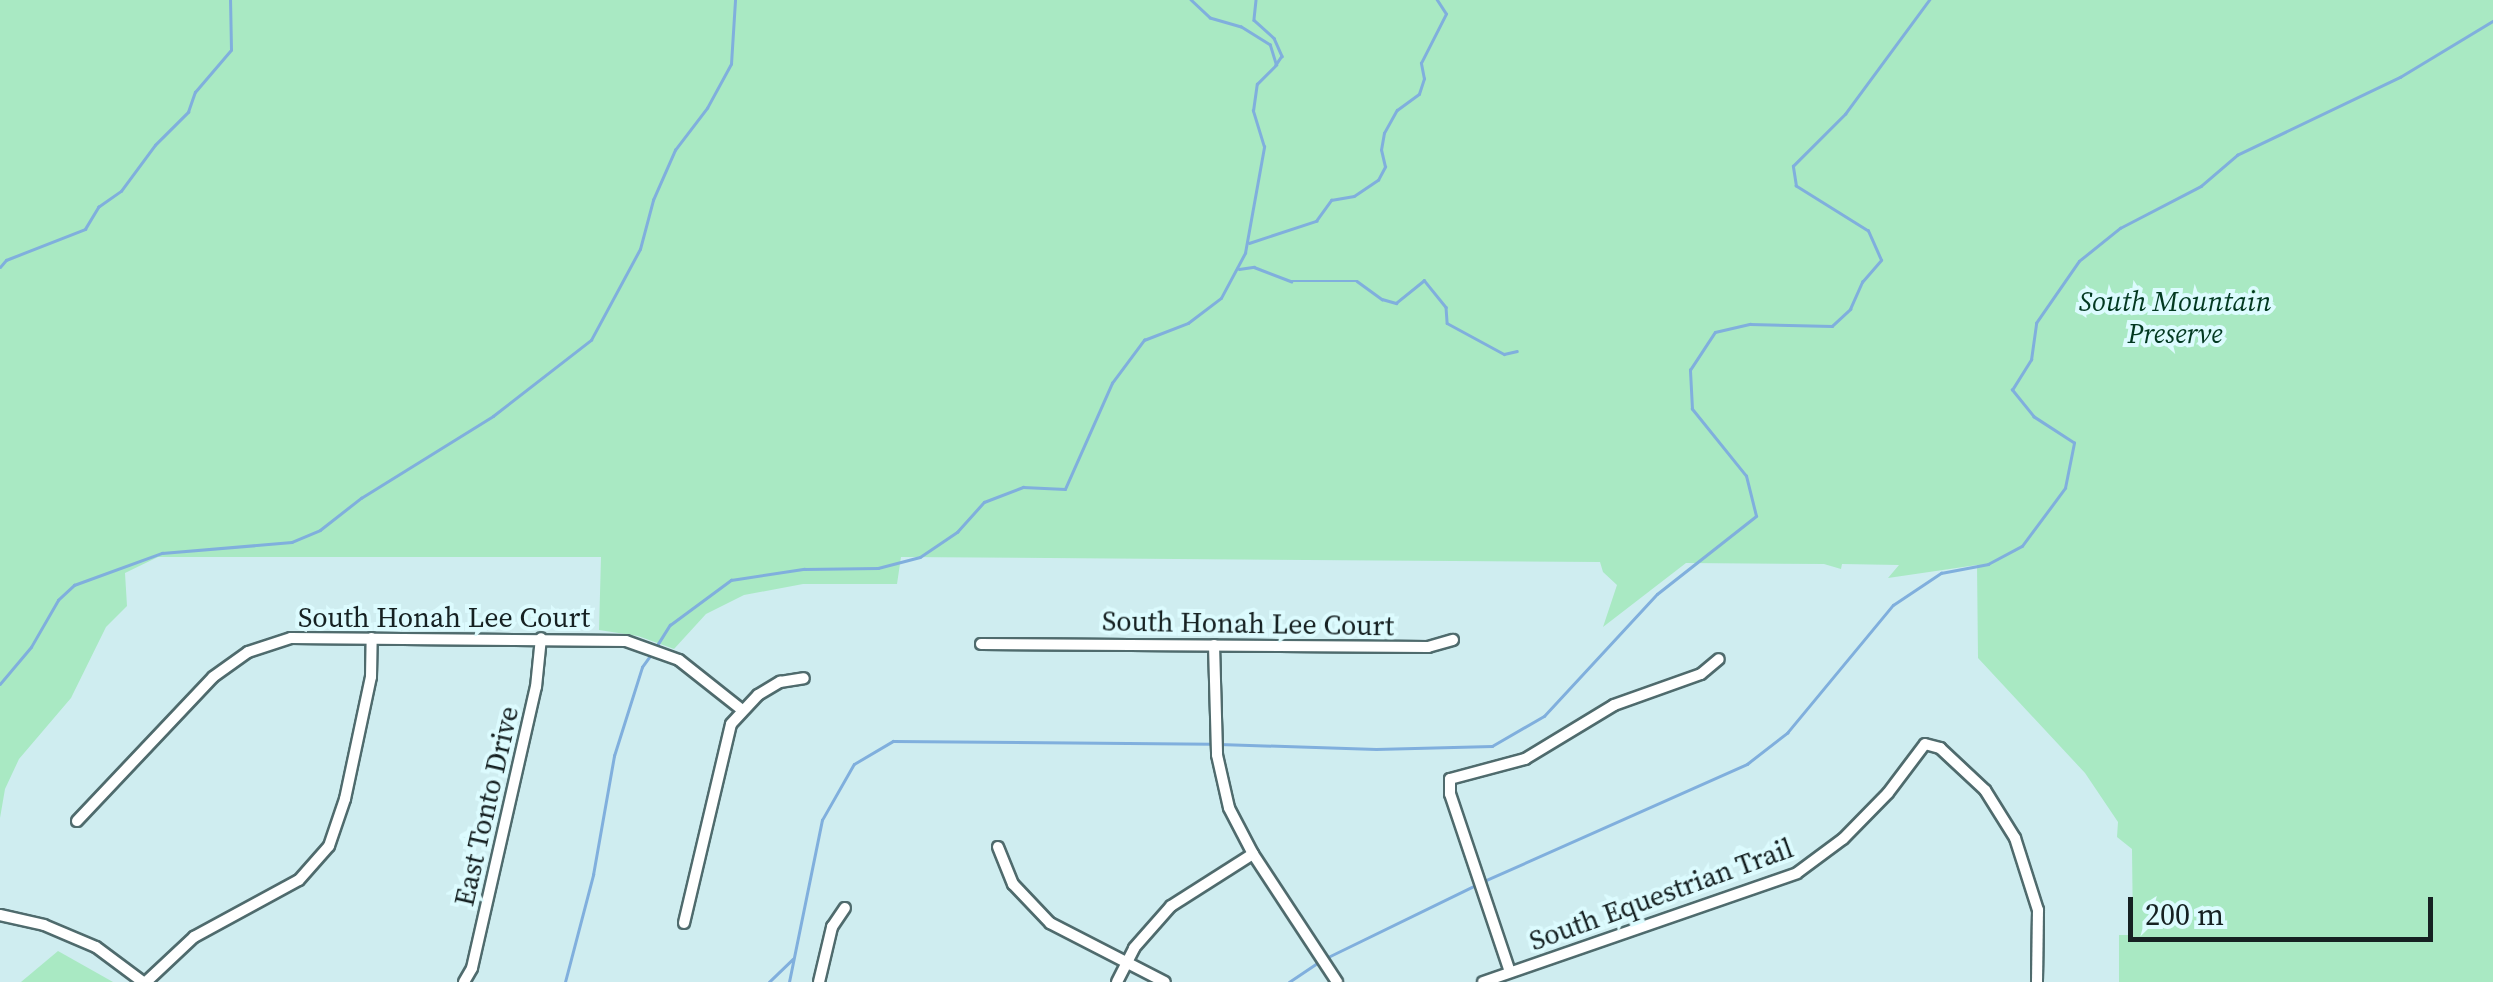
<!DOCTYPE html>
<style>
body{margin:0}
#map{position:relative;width:2493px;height:982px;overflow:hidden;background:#cfedf0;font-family:"Source Serif 4",serif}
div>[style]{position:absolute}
.green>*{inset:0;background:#a9e9c3}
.stream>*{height:2.5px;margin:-1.25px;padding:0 1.25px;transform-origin:1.25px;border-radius:1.25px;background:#80afdd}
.roads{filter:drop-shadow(2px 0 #4f6b6d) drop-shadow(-2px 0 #4f6b6d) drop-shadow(0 2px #4f6b6d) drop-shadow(0 -2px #4f6b6d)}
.street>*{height:10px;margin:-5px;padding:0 5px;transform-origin:5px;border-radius:5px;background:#fff}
span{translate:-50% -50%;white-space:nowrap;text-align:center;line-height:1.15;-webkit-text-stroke:8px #dcfbfe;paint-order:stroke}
.park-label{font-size:28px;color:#033921;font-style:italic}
.street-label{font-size:28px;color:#162122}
.scale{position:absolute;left:2128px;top:897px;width:305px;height:45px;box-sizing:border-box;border:5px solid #162122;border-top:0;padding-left:12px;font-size:30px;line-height:35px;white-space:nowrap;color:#162122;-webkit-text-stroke:8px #dcfbfe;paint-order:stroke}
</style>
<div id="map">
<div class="green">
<i style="clip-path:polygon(0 0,2493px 0,2493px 982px,2119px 982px,2119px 935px,2133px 935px,2132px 849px,2117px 837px,2118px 822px,2085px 773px,1978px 658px,1977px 565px,1888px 578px,1899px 565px,1842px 564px,1841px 569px,1824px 564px,1686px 563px,1603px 627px,1617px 585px,1603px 572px,1600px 562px,901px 557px,897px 584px,803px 584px,744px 595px,706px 614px,674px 649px,638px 636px,599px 630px,601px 557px,158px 557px,125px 573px,127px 606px,106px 627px,71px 698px,19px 759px,5px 789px,0 818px)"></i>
<i style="clip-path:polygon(58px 951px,113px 982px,21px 982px)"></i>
</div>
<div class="stream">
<i style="left:1256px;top:0;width:20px;rotate:96deg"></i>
<i style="left:1254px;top:20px;width:27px;rotate:42deg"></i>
<i style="left:1274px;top:38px;width:20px;rotate:66deg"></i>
<i style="left:1282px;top:56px;width:11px;rotate:124deg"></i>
<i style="left:1249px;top:243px;width:71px;rotate:-18.2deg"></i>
<i style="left:1316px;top:221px;width:26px;rotate:-54deg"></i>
<i style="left:1331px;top:200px;width:23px;rotate:-10deg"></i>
<i style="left:1354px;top:196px;width:29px;rotate:-34deg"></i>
<i style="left:1378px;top:180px;width:15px;rotate:-62deg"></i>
<i style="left:1385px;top:167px;width:17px;rotate:-103deg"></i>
<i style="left:1381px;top:150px;width:17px;rotate:-80deg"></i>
<i style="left:1384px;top:133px;width:26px;rotate:-61deg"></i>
<i style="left:1397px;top:110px;width:27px;rotate:-36deg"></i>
<i style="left:1419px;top:94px;width:16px;rotate:-72deg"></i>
<i style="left:1424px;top:79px;width:16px;rotate:-101deg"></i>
<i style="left:1421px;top:63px;width:55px;rotate:-63deg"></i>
<i style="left:1446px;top:14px;width:17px;rotate:-123deg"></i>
<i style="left:0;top:267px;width:9px;rotate:-49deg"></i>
<i style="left:6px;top:260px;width:85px;rotate:-21.4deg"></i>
<i style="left:85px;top:229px;width:26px;rotate:-59deg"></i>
<i style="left:98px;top:207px;width:28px;rotate:-35deg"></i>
<i style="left:121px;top:191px;width:57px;rotate:-53.5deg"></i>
<i style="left:155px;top:145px;width:47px;rotate:-45deg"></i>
<i style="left:188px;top:112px;width:21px;rotate:-71deg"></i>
<i style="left:195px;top:92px;width:55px;rotate:-49.4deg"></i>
<i style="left:231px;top:50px;width:50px;rotate:-91.1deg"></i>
<i style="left:1239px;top:269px;width:15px;rotate:-8deg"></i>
<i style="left:1254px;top:267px;width:40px;rotate:21deg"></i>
<i style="left:1291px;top:281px;width:66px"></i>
<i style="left:1357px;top:281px;width:31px;rotate:36deg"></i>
<i style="left:1382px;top:299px;width:15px;rotate:16deg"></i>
<i style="left:1396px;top:303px;width:36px;rotate:-39deg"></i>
<i style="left:1424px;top:280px;width:35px;rotate:51deg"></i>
<i style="left:1446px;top:307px;width:16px;rotate:86deg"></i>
<i style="left:1447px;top:323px;width:65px;rotate:28.5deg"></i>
<i style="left:1504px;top:354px;width:13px;rotate:-13deg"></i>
<i style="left:656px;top:647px;width:26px;rotate:-58deg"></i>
<i style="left:670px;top:625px;width:76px;rotate:-36.4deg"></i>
<i style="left:731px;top:580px;width:74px;rotate:-8.6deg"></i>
<i style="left:804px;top:569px;width:74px;rotate:-0.8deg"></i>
<i style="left:878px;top:568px;width:43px;rotate:-14.7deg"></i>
<i style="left:920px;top:557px;width:45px;rotate:-34deg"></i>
<i style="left:957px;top:532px;width:40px;rotate:-48deg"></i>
<i style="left:984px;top:502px;width:42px;rotate:-21deg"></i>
<i style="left:1023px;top:487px;width:42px;rotate:2.7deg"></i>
<i style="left:1065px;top:489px;width:116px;rotate:-66.1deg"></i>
<i style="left:1112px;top:383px;width:54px;rotate:-53.3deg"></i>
<i style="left:1144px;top:340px;width:47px;rotate:-21.1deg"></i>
<i style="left:1188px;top:323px;width:41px;rotate:-37.1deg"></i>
<i style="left:1221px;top:298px;width:51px;rotate:-61.9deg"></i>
<i style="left:1245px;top:253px;width:108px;rotate:-79.8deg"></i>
<i style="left:1264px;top:147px;width:38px;rotate:-107deg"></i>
<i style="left:1253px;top:111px;width:27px;rotate:-82deg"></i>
<i style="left:1257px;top:84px;width:27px;rotate:-45deg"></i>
<i style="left:1276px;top:65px;width:21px;rotate:-107deg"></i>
<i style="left:1270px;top:45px;width:34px;rotate:-148deg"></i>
<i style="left:1241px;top:27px;width:32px;rotate:-164deg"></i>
<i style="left:1210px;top:18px;width:26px;rotate:-137deg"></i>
<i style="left:0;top:684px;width:48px;rotate:-50deg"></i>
<i style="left:31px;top:647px;width:54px;rotate:-60.1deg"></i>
<i style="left:58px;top:600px;width:22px;rotate:-43deg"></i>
<i style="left:74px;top:585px;width:94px;rotate:-20deg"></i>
<i style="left:162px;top:553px;width:130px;rotate:-4.8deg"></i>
<i style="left:292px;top:542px;width:30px;rotate:-23deg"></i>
<i style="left:320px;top:530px;width:52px;rotate:-38deg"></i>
<i style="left:361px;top:498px;width:155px;rotate:-31.8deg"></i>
<i style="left:493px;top:416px;width:124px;rotate:-37.8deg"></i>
<i style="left:591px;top:340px;width:103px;rotate:-61.7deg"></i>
<i style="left:640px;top:249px;width:51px;rotate:-75.1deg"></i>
<i style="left:653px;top:200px;width:55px;rotate:-66.3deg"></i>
<i style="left:675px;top:150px;width:53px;rotate:-52.7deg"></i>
<i style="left:707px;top:108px;width:50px;rotate:-61.4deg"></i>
<i style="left:731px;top:64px;width:64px;rotate:-86.4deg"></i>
<i style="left:1219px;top:744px;width:157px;rotate:1.8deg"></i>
<i style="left:1376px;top:749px;width:116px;rotate:-1.5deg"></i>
<i style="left:1492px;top:746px;width:60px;rotate:-30deg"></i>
<i style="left:1544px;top:716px;width:166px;rotate:-47.2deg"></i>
<i style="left:1657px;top:594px;width:126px;rotate:-38.2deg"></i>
<i style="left:1756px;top:516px;width:41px;rotate:-104deg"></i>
<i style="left:1746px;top:476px;width:86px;rotate:-128.9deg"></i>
<i style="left:1692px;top:409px;width:39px;rotate:-93deg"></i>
<i style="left:1690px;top:370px;width:45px;rotate:-56.7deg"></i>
<i style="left:1715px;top:332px;width:36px;rotate:-13deg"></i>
<i style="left:1750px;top:324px;width:82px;rotate:1.4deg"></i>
<i style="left:1832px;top:326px;width:25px;rotate:-43deg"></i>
<i style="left:1850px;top:309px;width:30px;rotate:-66deg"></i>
<i style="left:1862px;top:282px;width:29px;rotate:-49deg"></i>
<i style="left:1881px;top:260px;width:32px;rotate:-114deg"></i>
<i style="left:1868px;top:231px;width:85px;rotate:-148deg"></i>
<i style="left:1796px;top:186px;width:20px;rotate:-99deg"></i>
<i style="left:1793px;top:166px;width:74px;rotate:-45deg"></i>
<i style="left:1845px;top:114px;width:142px;rotate:-53.6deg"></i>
<i style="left:1482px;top:882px;width:290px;rotate:-24deg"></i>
<i style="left:1747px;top:764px;width:51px;rotate:-37.8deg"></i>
<i style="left:1787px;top:733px;width:166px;rotate:-50.4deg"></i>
<i style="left:1893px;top:605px;width:58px;rotate:-33.7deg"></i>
<i style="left:1941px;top:573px;width:48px;rotate:-10.8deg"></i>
<i style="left:1988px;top:564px;width:38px;rotate:-28deg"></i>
<i style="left:2022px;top:546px;width:72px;rotate:-53.4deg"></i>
<i style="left:2065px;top:488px;width:46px;rotate:-78.7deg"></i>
<i style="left:2074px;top:443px;width:48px;rotate:-147deg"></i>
<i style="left:2034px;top:417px;width:35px;rotate:-129deg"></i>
<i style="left:2012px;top:390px;width:36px;rotate:-58deg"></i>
<i style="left:2031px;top:360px;width:37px;rotate:-82deg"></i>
<i style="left:2036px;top:323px;width:75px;rotate:-55.3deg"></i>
<i style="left:2079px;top:261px;width:53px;rotate:-38.8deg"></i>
<i style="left:2120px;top:228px;width:91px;rotate:-27.4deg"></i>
<i style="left:2201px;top:186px;width:48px;rotate:-40.7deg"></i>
<i style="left:2237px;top:155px;width:181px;rotate:-25.6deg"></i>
<i style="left:2400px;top:77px;width:109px;rotate:-31.1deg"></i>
<i style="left:1324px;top:959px;width:167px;rotate:-26deg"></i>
<i style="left:565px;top:982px;width:111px;rotate:-75.3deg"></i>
<i style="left:593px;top:875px;width:121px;rotate:-80deg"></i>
<i style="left:614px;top:756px;width:93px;rotate:-72.5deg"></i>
<i style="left:642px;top:667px;width:17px;rotate:-54deg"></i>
<i style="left:769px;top:982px;width:33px;rotate:-44deg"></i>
<i style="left:789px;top:982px;width:165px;rotate:-78.5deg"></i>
<i style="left:822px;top:820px;width:64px;rotate:-60.3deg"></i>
<i style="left:854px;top:764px;width:45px;rotate:-30.5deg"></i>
<i style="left:893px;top:741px;width:318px;rotate:0.5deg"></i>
<i style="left:1289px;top:982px;width:34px;rotate:-34deg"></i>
</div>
<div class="roads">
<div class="street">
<i style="left:981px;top:644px;width:447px;rotate:0.4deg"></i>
<i style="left:1428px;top:647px;width:26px;rotate:-16deg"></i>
<i style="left:1214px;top:645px;width:110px;rotate:88.4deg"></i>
<i style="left:1217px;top:755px;width:54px;rotate:77.2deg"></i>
<i style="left:1229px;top:808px;width:52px;rotate:62.4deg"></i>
<i style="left:1253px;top:854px;width:153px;rotate:56.7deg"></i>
<i style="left:77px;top:821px;width:198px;rotate:-46.6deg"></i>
<i style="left:213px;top:677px;width:43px;rotate:-35.5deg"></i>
<i style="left:248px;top:652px;width:45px;rotate:-18deg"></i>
<i style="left:291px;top:638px;width:335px;rotate:0.5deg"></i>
<i style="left:626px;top:641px;width:56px;rotate:19.7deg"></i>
<i style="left:679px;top:660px;width:80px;rotate:38.4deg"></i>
<i style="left:998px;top:847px;width:40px;rotate:68deg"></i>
<i style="left:1013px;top:884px;width:54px;rotate:46.5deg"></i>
<i style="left:1050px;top:923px;width:129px;rotate:27.2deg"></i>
<i style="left:0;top:915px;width:45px;rotate:12.8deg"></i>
<i style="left:44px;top:925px;width:56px;rotate:22.9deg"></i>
<i style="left:96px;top:947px;width:59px;rotate:36.7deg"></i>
<i style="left:684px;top:923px;width:204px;rotate:-76.7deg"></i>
<i style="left:731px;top:724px;width:40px;rotate:-47deg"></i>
<i style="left:758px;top:695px;width:26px;rotate:-31deg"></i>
<i style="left:780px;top:682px;width:24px;rotate:-9deg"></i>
<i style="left:1510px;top:972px;width:188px;rotate:-108.6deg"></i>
<i style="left:1450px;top:794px;width:15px;rotate:-90deg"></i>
<i style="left:1450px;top:779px;width:78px;rotate:-14.9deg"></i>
<i style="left:1525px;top:759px;width:104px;rotate:-31.2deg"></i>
<i style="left:1614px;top:705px;width:92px;rotate:-19.6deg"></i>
<i style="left:1701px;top:674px;width:23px;rotate:-40deg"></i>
<i style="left:146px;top:982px;width:66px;rotate:-43.2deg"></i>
<i style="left:194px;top:937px;width:119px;rotate:-28.5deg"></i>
<i style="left:299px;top:880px;width:45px;rotate:-48.6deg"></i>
<i style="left:329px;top:846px;width:50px;rotate:-71.2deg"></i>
<i style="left:345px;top:799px;width:125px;rotate:-78deg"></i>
<i style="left:371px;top:677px;width:39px;rotate:-89deg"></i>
<i style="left:464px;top:982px;width:16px;rotate:-60deg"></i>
<i style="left:472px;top:968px;width:288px;rotate:-77.2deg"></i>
<i style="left:536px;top:687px;width:49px;rotate:-84.2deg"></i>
<i style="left:819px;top:982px;width:57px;rotate:-76.7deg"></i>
<i style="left:832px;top:927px;width:23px;rotate:-56deg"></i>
<i style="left:1117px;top:982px;width:38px;rotate:-63deg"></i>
<i style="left:1134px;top:948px;width:56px;rotate:-48.6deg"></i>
<i style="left:1171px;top:906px;width:97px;rotate:-32.4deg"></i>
<i style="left:1483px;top:982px;width:332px;rotate:-19.1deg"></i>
<i style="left:1797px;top:873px;width:57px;rotate:-36.5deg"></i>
<i style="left:1843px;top:839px;width:64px;rotate:-45.6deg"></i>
<i style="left:1888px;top:793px;width:61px;rotate:-52.9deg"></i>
<i style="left:1925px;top:744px;width:16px;rotate:15deg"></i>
<i style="left:1940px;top:748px;width:62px;rotate:43deg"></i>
<i style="left:1985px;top:790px;width:57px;rotate:58deg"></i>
<i style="left:2015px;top:838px;width:76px;rotate:72.3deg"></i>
<i style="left:2038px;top:910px;width:72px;rotate:90.8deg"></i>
</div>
</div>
<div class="park-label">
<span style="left:2175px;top:317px">South Mountain<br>Preserve</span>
</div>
<div class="street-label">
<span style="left:444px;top:617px">South Honah Lee Court</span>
<span style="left:1248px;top:623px;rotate:1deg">South Honah Lee Court</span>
<span style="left:486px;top:806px;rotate:-77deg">East Tonto Drive</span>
<span style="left:1661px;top:894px;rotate:-20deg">South Equestrian Trail</span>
</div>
<div class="scale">200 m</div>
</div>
